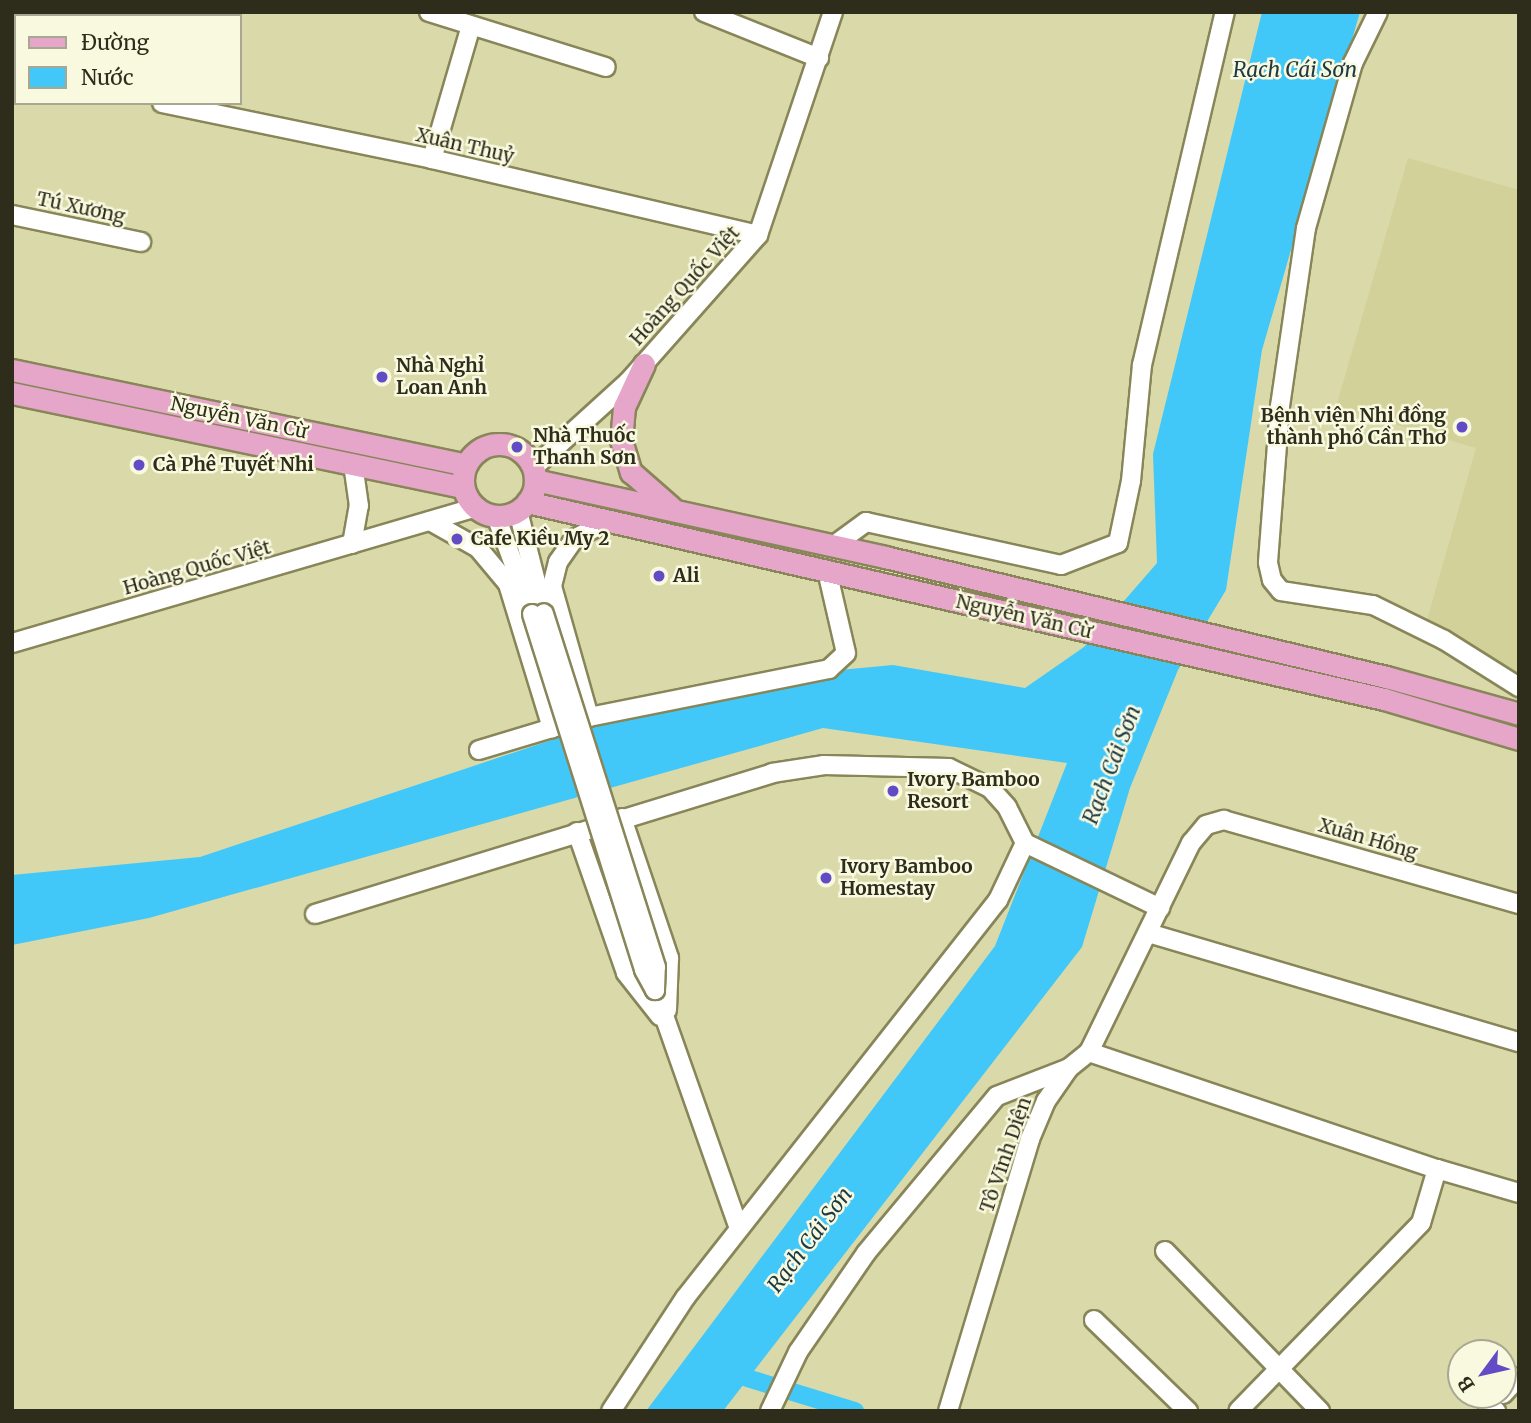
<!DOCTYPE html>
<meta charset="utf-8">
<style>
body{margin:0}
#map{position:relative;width:1531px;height:1423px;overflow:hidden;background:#dad9a9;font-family:Merriweather,serif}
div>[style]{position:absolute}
.built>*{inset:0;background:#d2d199}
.water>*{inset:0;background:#41c8f8}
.canal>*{height:18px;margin:-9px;padding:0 9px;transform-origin:9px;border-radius:9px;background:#41c8f8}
.roads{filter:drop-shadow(2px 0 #888659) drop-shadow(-2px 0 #888659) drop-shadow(0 2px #888659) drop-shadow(0 -2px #888659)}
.minor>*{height:18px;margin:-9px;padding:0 9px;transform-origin:9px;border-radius:9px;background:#fff}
.major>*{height:21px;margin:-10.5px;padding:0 10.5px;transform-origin:10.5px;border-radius:10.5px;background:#e5a6ca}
.major>.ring{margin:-10.5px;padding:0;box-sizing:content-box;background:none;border:21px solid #e5a6ca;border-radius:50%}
.bridges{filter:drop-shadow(2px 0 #888659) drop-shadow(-2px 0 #888659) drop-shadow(0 2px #888659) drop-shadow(0 -2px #888659)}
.minor-bridge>*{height:18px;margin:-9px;padding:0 9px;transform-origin:9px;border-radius:9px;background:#fff}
.dots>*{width:19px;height:19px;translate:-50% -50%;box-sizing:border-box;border:4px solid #f9f9e0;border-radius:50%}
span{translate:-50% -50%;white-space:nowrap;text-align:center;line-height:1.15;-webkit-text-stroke:5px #f9f9e0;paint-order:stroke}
.street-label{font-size:19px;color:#2e2d1b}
.poi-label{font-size:19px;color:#2e2d1b;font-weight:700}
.left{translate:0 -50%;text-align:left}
.right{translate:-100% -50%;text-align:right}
.water-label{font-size:21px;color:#1d3944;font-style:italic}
.frame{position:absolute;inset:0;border:14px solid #2e2d1b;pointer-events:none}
.legend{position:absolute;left:14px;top:14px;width:228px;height:91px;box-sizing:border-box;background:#f9f9e0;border:2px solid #a8a791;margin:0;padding:9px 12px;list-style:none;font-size:21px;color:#2e2d1b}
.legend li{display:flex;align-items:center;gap:14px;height:35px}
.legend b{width:35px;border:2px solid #a8a791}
.north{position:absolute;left:1447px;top:1339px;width:70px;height:70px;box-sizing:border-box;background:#f9f9e0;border:2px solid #a8a791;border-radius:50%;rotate:237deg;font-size:19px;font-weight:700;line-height:28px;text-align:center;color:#2e2d1b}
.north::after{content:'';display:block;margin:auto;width:24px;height:32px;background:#624cc5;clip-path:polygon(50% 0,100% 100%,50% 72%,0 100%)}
</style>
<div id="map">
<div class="built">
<i style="clip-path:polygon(1408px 158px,1519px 190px,1519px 675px,1427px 620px,1476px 448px,1336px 407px)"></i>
</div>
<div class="water">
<i style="clip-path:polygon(1262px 12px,1360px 12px,1262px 350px,1226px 590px,1178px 670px,1130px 788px,1082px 947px,723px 1411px,646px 1411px,995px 946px,1067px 763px,823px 728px,149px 918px,12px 945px,12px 875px,200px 857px,732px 680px,893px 665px,1025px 688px,1084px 647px,1157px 563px,1153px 454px)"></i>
</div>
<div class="canal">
<i style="left:747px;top:1378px;width:113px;rotate:17deg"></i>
</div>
<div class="roads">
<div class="minor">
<i style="left:429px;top:12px;width:185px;rotate:17.3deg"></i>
<i style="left:704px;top:12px;width:124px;rotate:21.8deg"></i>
<i style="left:1378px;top:12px;width:57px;rotate:116.1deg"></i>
<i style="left:1353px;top:63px;width:172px;rotate:105.9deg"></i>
<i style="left:1306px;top:228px;width:180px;rotate:98.3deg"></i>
<i style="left:1280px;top:406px;width:157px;rotate:94.4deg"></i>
<i style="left:1268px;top:563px;width:17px;rotate:77deg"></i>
<i style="left:1272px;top:580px;width:14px;rotate:51deg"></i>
<i style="left:1281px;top:591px;width:93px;rotate:8.7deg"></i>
<i style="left:1373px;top:605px;width:79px;rotate:26.2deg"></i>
<i style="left:1444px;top:640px;width:89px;rotate:32.1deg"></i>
<i style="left:205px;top:15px;width:3px;rotate:-72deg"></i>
<i style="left:12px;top:72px;width:4px;rotate:14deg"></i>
<i style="left:162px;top:103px;width:276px;rotate:11.7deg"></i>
<i style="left:432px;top:159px;width:335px;rotate:13.1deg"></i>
<i style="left:432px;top:159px;width:139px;rotate:-73.7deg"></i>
<i style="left:12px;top:215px;width:132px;rotate:11.8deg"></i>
<i style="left:533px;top:468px;width:128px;rotate:-42.2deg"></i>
<i style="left:628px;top:382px;width:196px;rotate:-48.5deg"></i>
<i style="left:758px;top:235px;width:235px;rotate:-71.4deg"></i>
<i style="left:518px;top:511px;width:105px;rotate:75.7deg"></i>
<i style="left:496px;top:516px;width:104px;rotate:69.8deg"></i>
<i style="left:430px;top:521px;width:55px;rotate:29.4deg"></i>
<i style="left:478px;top:548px;width:47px;rotate:50.2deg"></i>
<i style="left:508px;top:584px;width:151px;rotate:73deg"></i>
<i style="left:352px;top:544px;width:39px;rotate:-80deg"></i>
<i style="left:359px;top:506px;width:42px;rotate:-98.1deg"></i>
<i style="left:833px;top:546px;width:41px;rotate:-36deg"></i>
<i style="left:866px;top:522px;width:200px;rotate:12.4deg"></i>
<i style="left:1061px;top:565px;width:61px;rotate:-21.1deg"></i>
<i style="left:1118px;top:543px;width:63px;rotate:-78.2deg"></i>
<i style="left:1131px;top:481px;width:117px;rotate:-84.6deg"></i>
<i style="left:1142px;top:365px;width:363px;rotate:-76.8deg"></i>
<i style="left:12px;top:643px;width:481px;rotate:-16.3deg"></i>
<i style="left:589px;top:717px;width:136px;rotate:-105.8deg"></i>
<i style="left:552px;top:586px;width:25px;rotate:-76deg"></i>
<i style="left:558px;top:562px;width:28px;rotate:-55deg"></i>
<i style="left:574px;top:539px;width:38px;rotate:-28deg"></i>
<i style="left:479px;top:750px;width:115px;rotate:-16.7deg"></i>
<i style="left:589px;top:717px;width:245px;rotate:-11.3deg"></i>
<i style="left:829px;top:669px;width:23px;rotate:-43deg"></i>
<i style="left:846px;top:653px;width:84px;rotate:-103deg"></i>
<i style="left:622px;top:818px;width:148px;rotate:71.4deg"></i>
<i style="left:669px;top:958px;width:52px;rotate:92.2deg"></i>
<i style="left:577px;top:832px;width:149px;rotate:70.8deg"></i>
<i style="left:626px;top:973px;width:55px;rotate:51.7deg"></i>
<i style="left:1025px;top:843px;width:150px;rotate:25.7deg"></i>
<i style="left:315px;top:914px;width:478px;rotate:-17.1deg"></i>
<i style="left:772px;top:773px;width:53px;rotate:-8.7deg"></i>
<i style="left:824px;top:765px;width:125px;rotate:1.4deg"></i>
<i style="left:949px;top:768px;width:46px;rotate:26deg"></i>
<i style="left:990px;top:788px;width:25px;rotate:48deg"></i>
<i style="left:1007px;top:807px;width:40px;rotate:63.4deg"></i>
<i style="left:1025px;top:843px;width:63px;rotate:115.3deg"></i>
<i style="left:998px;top:900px;width:506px;rotate:128.18deg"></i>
<i style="left:685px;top:1298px;width:135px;rotate:123.2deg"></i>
<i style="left:1148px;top:933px;width:387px;rotate:16.4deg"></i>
<i style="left:655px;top:990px;width:252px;rotate:70.6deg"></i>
<i style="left:1089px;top:1052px;width:367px;rotate:18.6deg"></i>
<i style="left:1437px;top:1169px;width:56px;rotate:106.5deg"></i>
<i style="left:1421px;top:1223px;width:262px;rotate:134.2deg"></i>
<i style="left:1437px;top:1169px;width:85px;rotate:16.3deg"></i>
<i style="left:1165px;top:1251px;width:223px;rotate:45.9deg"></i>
<i style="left:1094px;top:1320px;width:131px;rotate:44.1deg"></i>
<i style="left:1503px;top:1394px;width:23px;rotate:-47deg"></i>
<i style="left:770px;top:1411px;width:65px;rotate:-64.6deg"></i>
<i style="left:798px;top:1352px;width:120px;rotate:-55.5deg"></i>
<i style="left:866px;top:1253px;width:204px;rotate:-50.2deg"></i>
<i style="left:997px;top:1096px;width:77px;rotate:-21.3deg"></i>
<i style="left:948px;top:1411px;width:284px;rotate:-73.2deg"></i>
<i style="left:1030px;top:1139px;width:41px;rotate:-67.2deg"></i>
<i style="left:1046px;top:1101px;width:40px;rotate:-55.1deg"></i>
<i style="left:1069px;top:1068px;width:26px;rotate:-39deg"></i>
<i style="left:1089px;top:1052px;width:233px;rotate:-64deg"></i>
<i style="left:1191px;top:843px;width:23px;rotate:-50deg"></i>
<i style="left:1206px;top:825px;width:19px;rotate:-16deg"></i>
<i style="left:1224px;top:820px;width:307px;rotate:15.9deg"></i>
<i style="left:1488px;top:1411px;width:6px;rotate:-45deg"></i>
<i style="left:1492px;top:1407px;width:6px;rotate:45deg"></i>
</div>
<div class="major">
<i style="left:644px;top:364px;width:47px;rotate:114.9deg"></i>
<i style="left:624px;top:407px;width:33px;rotate:95deg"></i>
<i style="left:621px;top:440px;width:34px;rotate:73deg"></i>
<i style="left:631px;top:472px;width:53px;rotate:41.2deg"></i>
<i style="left:12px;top:370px;width:464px;rotate:11.8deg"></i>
<i style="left:12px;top:393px;width:461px;rotate:11.8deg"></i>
<i class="ring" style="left:463px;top:444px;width:51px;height:51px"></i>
<i style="left:535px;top:480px;width:358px;rotate:12.4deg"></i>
<i style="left:885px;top:557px;width:515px;rotate:13.47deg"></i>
<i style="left:1386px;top:677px;width:138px;rotate:15.5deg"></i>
<i style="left:527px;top:502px;width:879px;rotate:12.95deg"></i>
<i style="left:1384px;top:699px;width:141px;rotate:16.5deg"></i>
</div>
</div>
<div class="bridges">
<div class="minor-bridge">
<i style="left:532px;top:614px;width:373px;rotate:72.5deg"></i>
<i style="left:644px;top:970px;width:23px;rotate:61deg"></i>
<i style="left:655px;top:990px;width:23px;rotate:-88deg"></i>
<i style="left:656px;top:967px;width:371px;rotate:-107.6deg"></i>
</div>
</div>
<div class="dots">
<i style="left:382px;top:377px;background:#624cc5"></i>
<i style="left:1462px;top:427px;background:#624cc5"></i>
<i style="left:517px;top:447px;background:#624cc5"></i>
<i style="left:139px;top:465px;background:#624cc5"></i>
<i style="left:457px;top:539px;background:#624cc5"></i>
<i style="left:659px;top:576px;background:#624cc5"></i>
<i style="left:893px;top:791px;background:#624cc5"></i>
<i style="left:826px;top:878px;background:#624cc5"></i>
</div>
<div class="street-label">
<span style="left:465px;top:146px;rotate:13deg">Xuân Thuỷ</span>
<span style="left:81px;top:208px;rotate:12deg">Tú Xương</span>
<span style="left:685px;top:286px;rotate:-48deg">Hoàng Quốc Việt</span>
<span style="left:239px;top:418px;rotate:12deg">Nguyễn Văn Cừ</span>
<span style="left:197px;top:568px;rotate:-16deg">Hoàng Quốc Việt</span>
<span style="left:1024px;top:617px;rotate:13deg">Nguyễn Văn Cừ</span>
<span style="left:1368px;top:839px;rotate:16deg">Xuân Hồng</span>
<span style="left:1006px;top:1155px;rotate:-71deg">Tô Vĩnh Diện</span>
</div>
<div class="poi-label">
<span class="left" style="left:396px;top:377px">Nhà Nghỉ<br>Loan Anh</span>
<span class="right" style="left:1446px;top:427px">Bệnh viện Nhi đồng<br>thành phố Cần Thơ</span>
<span class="left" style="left:533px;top:447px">Nhà Thuốc<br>Thanh Sơn</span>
<span class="left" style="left:153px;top:465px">Cà Phê Tuyết Nhi</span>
<span class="left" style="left:471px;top:539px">Cafe Kiều My 2</span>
<span class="left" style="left:673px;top:576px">Ali</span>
<span class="left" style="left:907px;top:791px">Ivory Bamboo<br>Resort</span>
<span class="left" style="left:840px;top:878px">Ivory Bamboo<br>Homestay</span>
</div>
<div class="water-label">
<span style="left:1295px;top:70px">Rạch Cái Sơn</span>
<span style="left:1112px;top:765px;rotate:-69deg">Rạch Cái Sơn</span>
<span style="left:810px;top:1240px;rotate:-53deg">Rạch Cái Sơn</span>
</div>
<div class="frame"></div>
<ul class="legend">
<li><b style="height:9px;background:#e5a6ca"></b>Đường</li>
<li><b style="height:19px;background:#41c8f8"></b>Nước</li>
</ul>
<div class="north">B</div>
</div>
